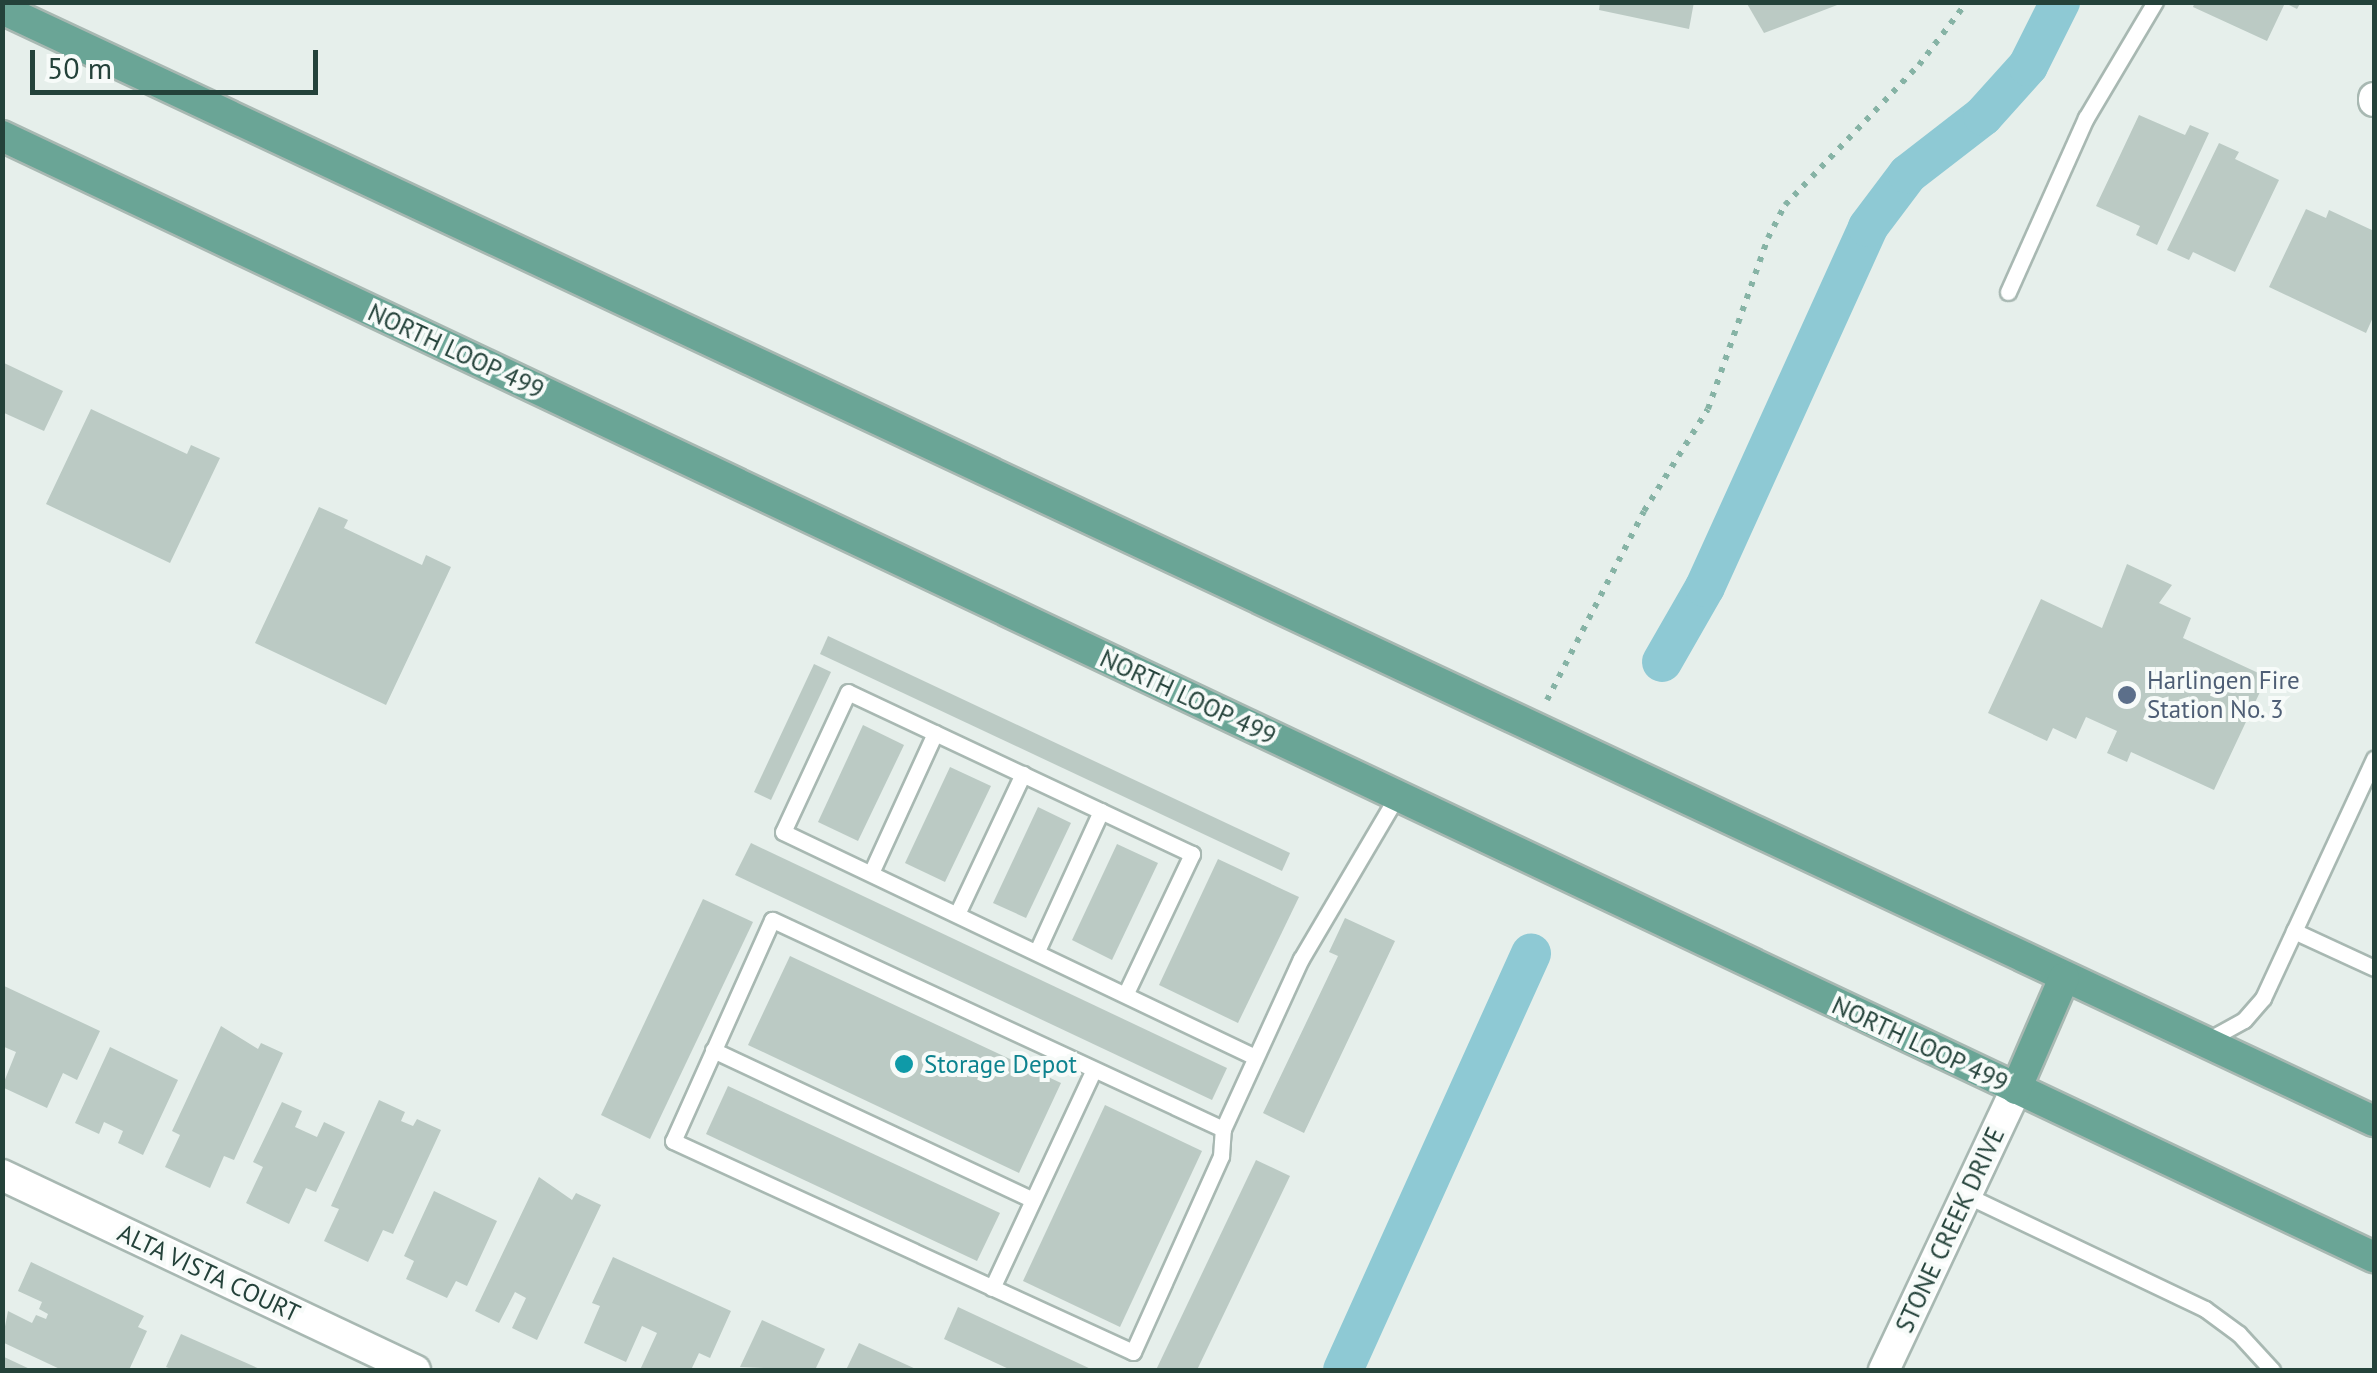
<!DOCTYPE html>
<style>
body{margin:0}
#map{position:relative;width:2377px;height:1373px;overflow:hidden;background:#e6efeb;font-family:"PT Sans",sans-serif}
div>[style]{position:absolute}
.canal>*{height:40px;margin:-20px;padding:0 20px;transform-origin:20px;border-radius:20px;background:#8ec9d4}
.building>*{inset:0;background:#bbcac4}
.path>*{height:6px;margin-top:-3px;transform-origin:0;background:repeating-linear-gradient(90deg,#86b3a5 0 5px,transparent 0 13px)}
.roads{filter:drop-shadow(2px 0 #a8b8b2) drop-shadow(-2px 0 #a8b8b2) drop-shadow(0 2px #a8b8b2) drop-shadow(0 -2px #a8b8b2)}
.lane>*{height:15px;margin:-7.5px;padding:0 7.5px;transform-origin:7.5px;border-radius:7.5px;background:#fff}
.street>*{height:30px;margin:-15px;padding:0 15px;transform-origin:15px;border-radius:15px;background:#fff}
.primary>*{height:30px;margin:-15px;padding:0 15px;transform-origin:15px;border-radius:15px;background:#6aa596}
.dots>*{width:28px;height:28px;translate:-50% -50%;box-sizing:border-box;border:5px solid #f7fbf9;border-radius:50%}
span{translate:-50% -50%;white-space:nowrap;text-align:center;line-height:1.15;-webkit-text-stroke:8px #f7fbf9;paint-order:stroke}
.street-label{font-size:25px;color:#24423a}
.service-label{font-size:25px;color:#4e5e75}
.left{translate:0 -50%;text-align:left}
.culture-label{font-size:25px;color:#0d838f}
.frame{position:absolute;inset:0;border:5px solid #24423a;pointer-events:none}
.scale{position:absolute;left:30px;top:50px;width:288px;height:45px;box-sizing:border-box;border:5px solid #24423a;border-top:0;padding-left:12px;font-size:30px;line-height:35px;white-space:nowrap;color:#24423a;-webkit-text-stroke:8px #f7fbf9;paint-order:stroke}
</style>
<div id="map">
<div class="canal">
<i style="left:1662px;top:662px;width:86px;rotate:-60.2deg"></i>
<i style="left:1705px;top:587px;width:395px;rotate:-65.6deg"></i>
<i style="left:1868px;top:227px;width:66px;rotate:-53deg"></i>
<i style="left:1908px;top:174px;width:95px;rotate:-37.7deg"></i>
<i style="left:1983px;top:116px;width:67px;rotate:-48deg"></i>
<i style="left:2028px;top:66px;width:72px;rotate:-63.4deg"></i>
<i style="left:1343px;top:1370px;width:457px;rotate:-65.7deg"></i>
</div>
<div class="building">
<i style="clip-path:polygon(1600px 2px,1694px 2px,1689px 29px,1599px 10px)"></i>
<i style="clip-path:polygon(1746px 2px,1845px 2px,1764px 33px)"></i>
<i style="clip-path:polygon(2195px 2px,2301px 2px,2297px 9px,2285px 3px,2267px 41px,2193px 7px)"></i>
<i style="clip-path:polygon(2139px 115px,2185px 135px,2190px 125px,2209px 133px,2157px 245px,2136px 235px,2140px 226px,2096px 206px)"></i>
<i style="clip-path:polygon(2219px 143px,2239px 152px,2235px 159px,2279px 180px,2235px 272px,2193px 252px,2189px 260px,2167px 250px)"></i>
<i style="clip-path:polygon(2306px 209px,2326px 218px,2329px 210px,2374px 231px,2374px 315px,2366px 333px,2269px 287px)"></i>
<i style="clip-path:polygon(2px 362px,63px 391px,44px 431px,2px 412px)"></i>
<i style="clip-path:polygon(91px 409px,187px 454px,191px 445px,220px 458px,170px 563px,46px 504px)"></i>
<i style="clip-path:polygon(319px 507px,348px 520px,344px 528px,422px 565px,426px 555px,451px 567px,386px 705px,255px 643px)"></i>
<i style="clip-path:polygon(2127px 564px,2172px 585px,2159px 603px,2191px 618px,2183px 638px,2267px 677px,2214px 790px,2131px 752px,2127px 762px,2107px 753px,2117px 731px,2086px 717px,2076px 739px,2053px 728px,2047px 741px,1988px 713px,2041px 599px,2102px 628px)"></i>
<i style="clip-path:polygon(828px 636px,1290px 853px,1282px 871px,820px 654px)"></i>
<i style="clip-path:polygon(814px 664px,831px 672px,771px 800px,754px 792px)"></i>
<i style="clip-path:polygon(863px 725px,904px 745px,858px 841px,818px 822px)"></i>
<i style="clip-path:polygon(950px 767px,991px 786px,945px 882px,905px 863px)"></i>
<i style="clip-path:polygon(1038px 807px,1071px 823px,1026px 918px,993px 903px)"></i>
<i style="clip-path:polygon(751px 843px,1227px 1068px,1212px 1100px,735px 875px)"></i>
<i style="clip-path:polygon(1117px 844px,1158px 863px,1112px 960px,1072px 940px)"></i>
<i style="clip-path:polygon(1218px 859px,1299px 897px,1238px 1023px,1159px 985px)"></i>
<i style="clip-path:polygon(703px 899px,753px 922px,650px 1139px,601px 1115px)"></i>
<i style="clip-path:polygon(1345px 918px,1395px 941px,1304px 1133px,1263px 1113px,1338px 956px,1329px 952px)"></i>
<i style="clip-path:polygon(790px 956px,1061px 1083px,1019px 1173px,748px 1045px)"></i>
<i style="clip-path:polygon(2px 985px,100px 1031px,77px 1080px,63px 1073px,47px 1108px,2px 1087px,16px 1052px,2px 1046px)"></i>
<i style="clip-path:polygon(221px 1026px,258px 1049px,261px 1043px,283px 1053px,234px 1160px,224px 1156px,210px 1188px,165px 1167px,180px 1135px,172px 1131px)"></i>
<i style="clip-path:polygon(110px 1047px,178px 1080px,143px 1155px,118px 1143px,123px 1131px,104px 1122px,99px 1134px,75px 1123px)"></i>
<i style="clip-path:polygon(728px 1086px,1000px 1213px,977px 1261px,706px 1134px)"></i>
<i style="clip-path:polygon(379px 1100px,405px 1112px,401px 1121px,413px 1126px,417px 1119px,441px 1130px,393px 1234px,383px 1230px,368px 1262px,324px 1241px,339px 1209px,331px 1206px)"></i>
<i style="clip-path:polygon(282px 1102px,302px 1111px,295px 1127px,317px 1137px,324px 1122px,345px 1132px,316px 1192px,306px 1188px,289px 1224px,246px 1203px,263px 1167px,253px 1162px)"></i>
<i style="clip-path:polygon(1105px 1105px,1202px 1151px,1120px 1327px,1023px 1281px)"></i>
<i style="clip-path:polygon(1256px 1160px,1290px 1176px,1197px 1370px,1156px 1370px)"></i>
<i style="clip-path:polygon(539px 1177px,572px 1200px,576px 1193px,601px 1205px,537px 1340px,512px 1328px,526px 1298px,515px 1292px,499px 1323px,475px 1311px)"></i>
<i style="clip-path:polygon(434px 1191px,497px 1221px,467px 1286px,456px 1281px,447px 1298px,406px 1279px,414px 1261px,404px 1256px)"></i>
<i style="clip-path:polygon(613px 1257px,731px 1311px,710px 1358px,699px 1353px,691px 1370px,640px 1370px,657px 1333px,642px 1326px,626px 1362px,584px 1343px,600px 1306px,592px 1303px)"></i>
<i style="clip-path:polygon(31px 1262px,144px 1316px,138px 1327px,147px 1331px,129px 1370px,62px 1370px,2px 1342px,8px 1311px,32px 1323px,36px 1315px,46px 1319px,48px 1314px,39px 1309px,42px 1302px,18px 1291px)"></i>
<i style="clip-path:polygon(958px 1307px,1093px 1370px,1011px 1370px,944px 1339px)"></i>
<i style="clip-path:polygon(762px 1320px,825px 1349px,815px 1370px,740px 1367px)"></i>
<i style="clip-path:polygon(181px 1334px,262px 1370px,174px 1370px,166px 1367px)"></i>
<i style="clip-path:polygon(859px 1343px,918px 1370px,846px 1370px)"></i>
<i style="clip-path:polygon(2px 1356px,32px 1370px,2px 1370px)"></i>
</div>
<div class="path">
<i style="left:1547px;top:700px;width:212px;rotate:-62.8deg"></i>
<i style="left:1644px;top:511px;width:120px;rotate:-57.9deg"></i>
<i style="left:1708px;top:409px;width:181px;rotate:-70.7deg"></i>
<i style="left:1768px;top:238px;width:37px;rotate:-63deg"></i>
<i style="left:1785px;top:205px;width:194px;rotate:-46.3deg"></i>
<i style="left:1919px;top:65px;width:79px;rotate:-52.7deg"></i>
</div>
<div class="roads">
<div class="lane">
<i style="left:2008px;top:292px;width:191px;rotate:-65.9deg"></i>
<i style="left:2086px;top:118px;width:135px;rotate:-59.3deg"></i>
<i style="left:871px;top:873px;width:154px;rotate:-65.4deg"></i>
<i style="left:957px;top:914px;width:155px;rotate:-64.8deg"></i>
<i style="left:2294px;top:931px;width:88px;rotate:24.8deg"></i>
<i style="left:1037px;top:951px;width:154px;rotate:-65.4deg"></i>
<i style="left:1126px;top:993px;width:154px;rotate:-64.6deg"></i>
<i style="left:1192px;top:854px;width:380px;rotate:-154.8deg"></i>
<i style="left:848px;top:692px;width:154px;rotate:114.9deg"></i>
<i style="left:783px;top:832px;width:523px;rotate:25.49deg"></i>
<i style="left:2206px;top:1041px;width:43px;rotate:-28.9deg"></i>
<i style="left:2244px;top:1020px;width:29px;rotate:-49deg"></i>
<i style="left:2263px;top:998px;width:264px;rotate:-65.1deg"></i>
<i style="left:713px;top:1050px;width:353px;rotate:25.1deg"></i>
<i style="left:1223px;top:1129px;width:497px;rotate:-155.1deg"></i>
<i style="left:772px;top:920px;width:242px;rotate:114.1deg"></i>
<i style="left:673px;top:1141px;width:506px;rotate:24.64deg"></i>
<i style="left:1133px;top:1352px;width:215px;rotate:-65.8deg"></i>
<i style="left:1221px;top:1156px;width:27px;rotate:-86deg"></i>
<i style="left:1223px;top:1129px;width:187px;rotate:-65.4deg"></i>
<i style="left:1301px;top:959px;width:189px;rotate:-59.5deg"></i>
<i style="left:1966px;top:1195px;width:265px;rotate:25.5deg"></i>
<i style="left:2205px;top:1309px;width:42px;rotate:36.3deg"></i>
<i style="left:2239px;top:1334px;width:49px;rotate:47.5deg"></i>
<i style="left:992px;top:1288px;width:239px;rotate:-65deg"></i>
</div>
<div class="street">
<i style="left:2374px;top:98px;width:3px;rotate:90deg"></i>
<i style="left:2px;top:1175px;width:457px;rotate:25.3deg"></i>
<i style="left:1884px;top:1370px;width:310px;rotate:-64.8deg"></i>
</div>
<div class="primary">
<i style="left:2px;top:9px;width:2620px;rotate:25.12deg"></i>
<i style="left:2px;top:136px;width:2624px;rotate:25.3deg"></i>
<i style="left:2016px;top:1089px;width:121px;rotate:-66.6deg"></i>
</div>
</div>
<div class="dots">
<i style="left:2127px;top:695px;background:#5c6f8a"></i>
<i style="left:904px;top:1064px;background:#0f9aa8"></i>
</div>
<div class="street-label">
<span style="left:456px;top:351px;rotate:25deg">NORTH LOOP 499</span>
<span style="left:1188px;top:697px;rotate:25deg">NORTH LOOP 499</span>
<span style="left:1920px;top:1044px;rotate:25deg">NORTH LOOP 499</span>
<span style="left:1950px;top:1230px;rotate:-65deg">STONE CREEK DRIVE</span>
<span style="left:209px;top:1273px;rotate:25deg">ALTA VISTA COURT</span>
</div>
<div class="service-label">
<span class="left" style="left:2147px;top:695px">Harlingen Fire<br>Station No. 3</span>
</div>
<div class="culture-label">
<span class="left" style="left:924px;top:1064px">Storage Depot</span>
</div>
<div class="frame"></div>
<div class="scale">50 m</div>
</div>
